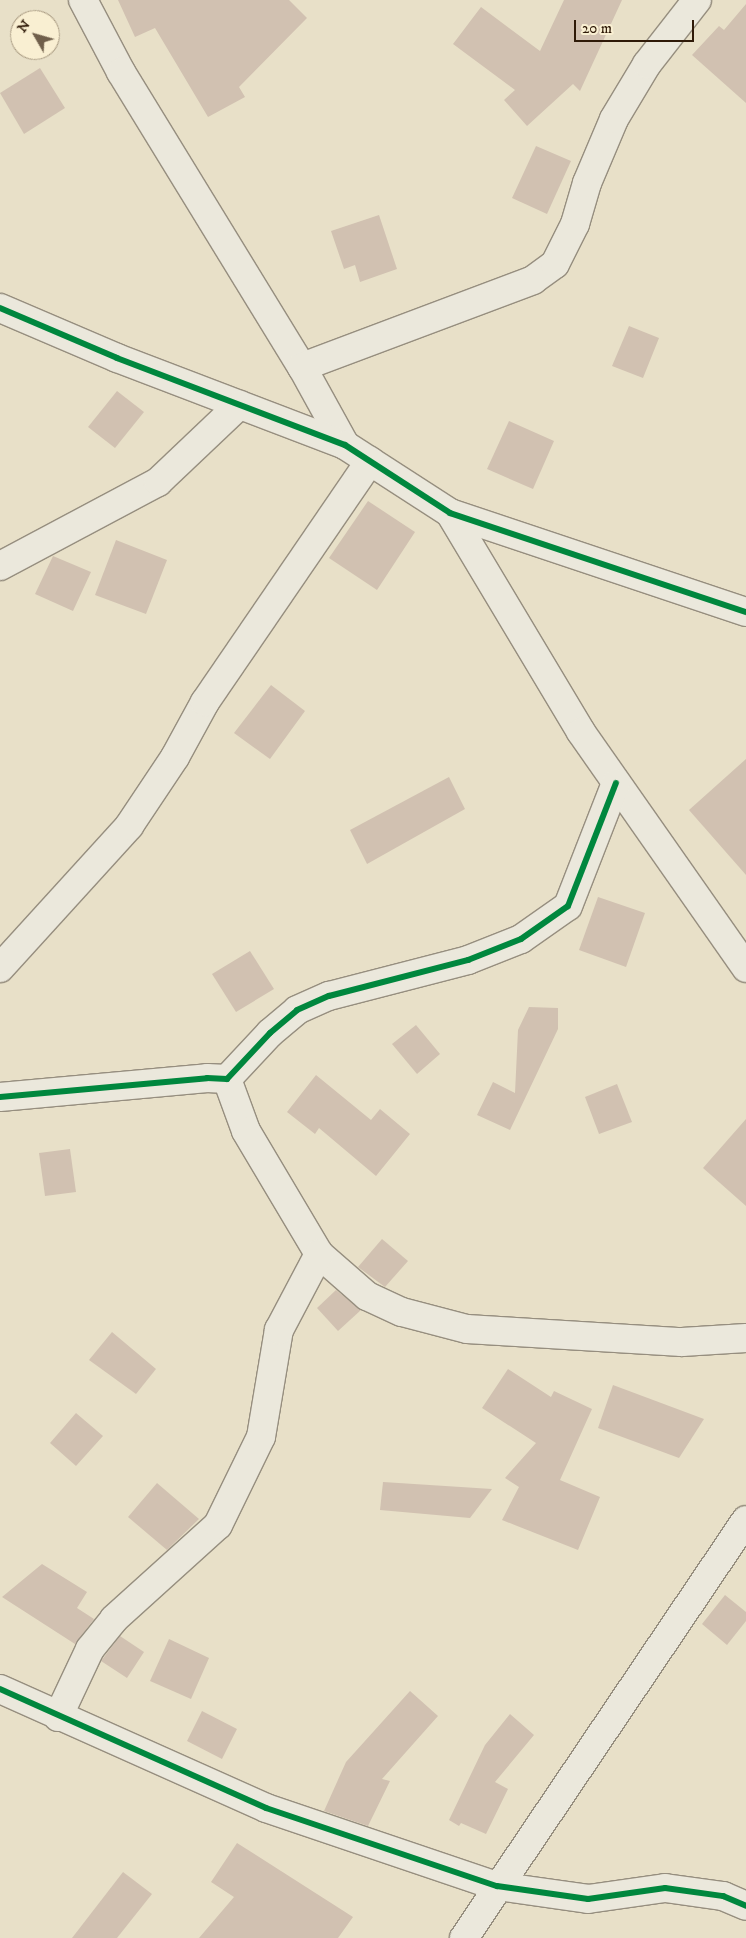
<!DOCTYPE html>
<style>
body{margin:0}
#map{position:relative;width:746px;height:1938px;overflow:hidden;background:#e8e0c8;font-family:"IM FELL DW Pica",serif}
div>[style]{position:absolute}
.building>*{inset:0;background:#d1c1b1}
.roads{filter:drop-shadow(1px 0 #968e7f) drop-shadow(-1px 0 #968e7f) drop-shadow(0 1px #968e7f) drop-shadow(0 -1px #968e7f)}
.minor>*{height:28px;margin:-14px;padding:0 14px;transform-origin:14px;border-radius:14px;background:#ebe8dc}
.cycleway>*{height:6px;margin:-3px;padding:0 3px;transform-origin:3px;border-radius:3px;background:#00873e}
span{translate:-50% -50%;white-space:nowrap;text-align:center;line-height:1.15;-webkit-text-stroke:4px #f9efd2;paint-order:stroke}
.north{position:absolute;left:10px;top:10px;width:50px;height:50px;box-sizing:border-box;background:#f9efd2;border:1px solid #a89a81;border-radius:50%;rotate:308deg;font-size:14px;font-weight:700;line-height:20px;text-align:center;color:#2f1a08}
.north::after{content:'';display:block;margin:auto;width:18px;height:22px;background:#705f4b;clip-path:polygon(50% 0,100% 100%,50% 72%,0 100%)}
.scale{position:absolute;left:574px;top:20px;width:120px;height:22px;box-sizing:border-box;border:2px solid #2f1a08;border-top:0;padding-left:6px;font-size:15px;line-height:18px;white-space:nowrap;color:#2f1a08;-webkit-text-stroke:4px #f9efd2;paint-order:stroke}
</style>
<div id="map">
<div class="building">
<i style="clip-path:polygon(118px 0,289px 0,307px 18px,239px 87px,245px 97px,208px 117px,155px 28px,135px 37px)"></i>
<i style="clip-path:polygon(564px 0,622px 0,580px 91px,573px 84px,527px 126px,504px 100px,515px 90px,453px 44px,481px 7px,540px 51px)"></i>
<i style="clip-path:polygon(746px 4px,746px 103px,692px 55px,719px 26px,724px 30px)"></i>
<i style="clip-path:polygon(40px 68px,65px 108px,24px 134px,0 93px)"></i>
<i style="clip-path:polygon(536px 146px,571px 161px,547px 214px,512px 198px)"></i>
<i style="clip-path:polygon(379px 215px,397px 269px,360px 282px,355px 265px,344px 269px,331px 231px)"></i>
<i style="clip-path:polygon(629px 326px,659px 338px,643px 378px,612px 366px)"></i>
<i style="clip-path:polygon(117px 391px,144px 412px,115px 448px,88px 427px)"></i>
<i style="clip-path:polygon(509px 421px,554px 441px,533px 489px,487px 469px)"></i>
<i style="clip-path:polygon(368px 501px,415px 532px,377px 590px,329px 558px)"></i>
<i style="clip-path:polygon(116px 540px,167px 560px,146px 614px,95px 595px)"></i>
<i style="clip-path:polygon(53px 556px,91px 572px,73px 611px,35px 594px)"></i>
<i style="clip-path:polygon(271px 685px,305px 711px,270px 759px,234px 733px)"></i>
<i style="clip-path:polygon(746px 759px,746px 875px,689px 810px)"></i>
<i style="clip-path:polygon(449px 777px,465px 809px,367px 864px,350px 830px)"></i>
<i style="clip-path:polygon(598px 897px,645px 913px,626px 967px,579px 950px)"></i>
<i style="clip-path:polygon(250px 951px,274px 989px,236px 1012px,212px 974px)"></i>
<i style="clip-path:polygon(529px 1007px,558px 1008px,558px 1029px,510px 1130px,477px 1115px,493px 1082px,515px 1093px,518px 1030px)"></i>
<i style="clip-path:polygon(416px 1025px,440px 1054px,417px 1074px,392px 1044px)"></i>
<i style="clip-path:polygon(316px 1075px,371px 1120px,380px 1109px,410px 1134px,376px 1176px,319px 1128px,315px 1134px,287px 1112px)"></i>
<i style="clip-path:polygon(617px 1084px,632px 1122px,599px 1134px,585px 1097px)"></i>
<i style="clip-path:polygon(746px 1119px,746px 1206px,703px 1168px)"></i>
<i style="clip-path:polygon(70px 1149px,76px 1192px,45px 1196px,39px 1153px)"></i>
<i style="clip-path:polygon(382px 1239px,408px 1261px,385px 1287px,358px 1267px)"></i>
<i style="clip-path:polygon(336px 1290px,361px 1310px,338px 1331px,317px 1308px)"></i>
<i style="clip-path:polygon(112px 1332px,156px 1369px,136px 1394px,89px 1360px)"></i>
<i style="clip-path:polygon(508px 1369px,551px 1397px,554px 1391px,592px 1409px,560px 1480px,600px 1497px,578px 1550px,502px 1520px,519px 1487px,505px 1478px,536px 1443px,482px 1408px)"></i>
<i style="clip-path:polygon(613px 1385px,704px 1419px,679px 1458px,598px 1428px)"></i>
<i style="clip-path:polygon(76px 1413px,103px 1436px,76px 1466px,50px 1443px)"></i>
<i style="clip-path:polygon(383px 1482px,492px 1489px,470px 1518px,380px 1510px)"></i>
<i style="clip-path:polygon(157px 1483px,199px 1519px,167px 1550px,128px 1517px)"></i>
<i style="clip-path:polygon(42px 1564px,87px 1592px,77px 1608px,94px 1619px,75px 1644px,2px 1597px)"></i>
<i style="clip-path:polygon(725px 1595px,746px 1612px,746px 1621px,727px 1645px,702px 1624px)"></i>
<i style="clip-path:polygon(120px 1636px,144px 1652px,127px 1678px,101px 1661px)"></i>
<i style="clip-path:polygon(169px 1639px,209px 1658px,191px 1699px,150px 1681px)"></i>
<i style="clip-path:polygon(410px 1691px,438px 1716px,382px 1779px,390px 1781px,368px 1826px,324px 1811px,346px 1762px)"></i>
<i style="clip-path:polygon(202px 1711px,237px 1729px,222px 1759px,187px 1741px)"></i>
<i style="clip-path:polygon(510px 1714px,534px 1735px,495px 1782px,508px 1789px,486px 1834px,461px 1823px,459px 1826px,449px 1820px,485px 1745px)"></i>
<i style="clip-path:polygon(237px 1843px,353px 1917px,338px 1938px,199px 1938px,234px 1897px,211px 1882px)"></i>
<i style="clip-path:polygon(123px 1872px,152px 1894px,117px 1938px,72px 1938px)"></i>
</div>
<div class="roads">
<div class="minor">
<i style="left:83px;top:0;width:81px;rotate:62.2deg"></i>
<i style="left:121px;top:72px;width:346px;rotate:58.5deg"></i>
<i style="left:302px;top:367px;width:89px;rotate:61.1deg"></i>
<i style="left:0;top:308px;width:127px;rotate:23.1deg"></i>
<i style="left:117px;top:358px;width:244px;rotate:20.9deg"></i>
<i style="left:345px;top:445px;width:125px;rotate:32.9deg"></i>
<i style="left:450px;top:513px;width:312px;rotate:18.5deg"></i>
<i style="left:302px;top:367px;width:247px;rotate:-20.6deg"></i>
<i style="left:533px;top:280px;width:27px;rotate:-36deg"></i>
<i style="left:555px;top:264px;width:45px;rotate:-63.4deg"></i>
<i style="left:575px;top:224px;width:43px;rotate:-73.7deg"></i>
<i style="left:587px;top:183px;width:69px;rotate:-67.1deg"></i>
<i style="left:614px;top:119px;width:64px;rotate:-59deg"></i>
<i style="left:647px;top:64px;width:81px;rotate:-52deg"></i>
<i style="left:450px;top:513px;width:255px;rotate:59.1deg"></i>
<i style="left:581px;top:732px;width:288px;rotate:55deg"></i>
<i style="left:0;top:566px;width:179px;rotate:-28deg"></i>
<i style="left:158px;top:482px;width:112px;rotate:-43.5deg"></i>
<i style="left:0;top:968px;width:192px;rotate:-47.7deg"></i>
<i style="left:129px;top:826px;width:83px;rotate:-56.3deg"></i>
<i style="left:175px;top:757px;width:63px;rotate:-61.4deg"></i>
<i style="left:205px;top:702px;width:292px;rotate:-55.6deg"></i>
<i style="left:227px;top:1079px;width:55px;rotate:69.9deg"></i>
<i style="left:246px;top:1131px;width:143px;rotate:59.3deg"></i>
<i style="left:319px;top:1254px;width:64px;rotate:41.2deg"></i>
<i style="left:367px;top:1296px;width:38px;rotate:25deg"></i>
<i style="left:402px;top:1312px;width:67px;rotate:14.7deg"></i>
<i style="left:467px;top:1329px;width:215px;rotate:3.5deg"></i>
<i style="left:682px;top:1342px;width:64px;rotate:-3.6deg"></i>
<i style="left:0;top:1097px;width:208px;rotate:-5.2deg"></i>
<i style="left:207px;top:1078px;width:20px;rotate:3deg"></i>
<i style="left:227px;top:1079px;width:63px;rotate:-46.9deg"></i>
<i style="left:270px;top:1033px;width:35px;rotate:-40deg"></i>
<i style="left:297px;top:1010px;width:35px;rotate:-24deg"></i>
<i style="left:329px;top:996px;width:144px;rotate:-14.5deg"></i>
<i style="left:468px;top:960px;width:57px;rotate:-21.6deg"></i>
<i style="left:521px;top:939px;width:57px;rotate:-35.1deg"></i>
<i style="left:568px;top:906px;width:132px;rotate:-68.7deg"></i>
<i style="left:0;top:1689px;width:291px;rotate:24.1deg"></i>
<i style="left:266px;top:1808px;width:244px;rotate:18.7deg"></i>
<i style="left:497px;top:1886px;width:92px;rotate:8.1deg"></i>
<i style="left:588px;top:1899px;width:78px;rotate:-8.1deg"></i>
<i style="left:665px;top:1888px;width:59px;rotate:7.9deg"></i>
<i style="left:723px;top:1896px;width:25px;rotate:23deg"></i>
<i style="left:58px;top:1717px;width:75px;rotate:-64.8deg"></i>
<i style="left:90px;top:1649px;width:38px;rotate:-51deg"></i>
<i style="left:114px;top:1619px;width:140px;rotate:-42.1deg"></i>
<i style="left:218px;top:1525px;width:98px;rotate:-64deg"></i>
<i style="left:261px;top:1437px;width:109px;rotate:-80.5deg"></i>
<i style="left:279px;top:1330px;width:86px;rotate:-62.2deg"></i>
<i style="left:464px;top:1938px;width:504px;rotate:-55.99deg"></i>
</div>
</div>
<div class="cycleway">
<i style="left:0;top:308px;width:127px;rotate:23.1deg"></i>
<i style="left:117px;top:358px;width:244px;rotate:20.9deg"></i>
<i style="left:345px;top:445px;width:125px;rotate:32.9deg"></i>
<i style="left:450px;top:513px;width:312px;rotate:18.5deg"></i>
<i style="left:0;top:1097px;width:208px;rotate:-5.2deg"></i>
<i style="left:207px;top:1078px;width:20px;rotate:3deg"></i>
<i style="left:227px;top:1079px;width:63px;rotate:-46.9deg"></i>
<i style="left:270px;top:1033px;width:35px;rotate:-40deg"></i>
<i style="left:297px;top:1010px;width:35px;rotate:-24deg"></i>
<i style="left:329px;top:996px;width:144px;rotate:-14.5deg"></i>
<i style="left:468px;top:960px;width:57px;rotate:-21.6deg"></i>
<i style="left:521px;top:939px;width:57px;rotate:-35.1deg"></i>
<i style="left:568px;top:906px;width:132px;rotate:-68.7deg"></i>
<i style="left:0;top:1689px;width:291px;rotate:24.1deg"></i>
<i style="left:266px;top:1808px;width:244px;rotate:18.7deg"></i>
<i style="left:497px;top:1886px;width:92px;rotate:8.1deg"></i>
<i style="left:588px;top:1899px;width:78px;rotate:-8.1deg"></i>
<i style="left:665px;top:1888px;width:59px;rotate:7.9deg"></i>
<i style="left:723px;top:1896px;width:25px;rotate:23deg"></i>
</div>
<div class="north">N</div>
<div class="scale">20 m</div>
</div>
